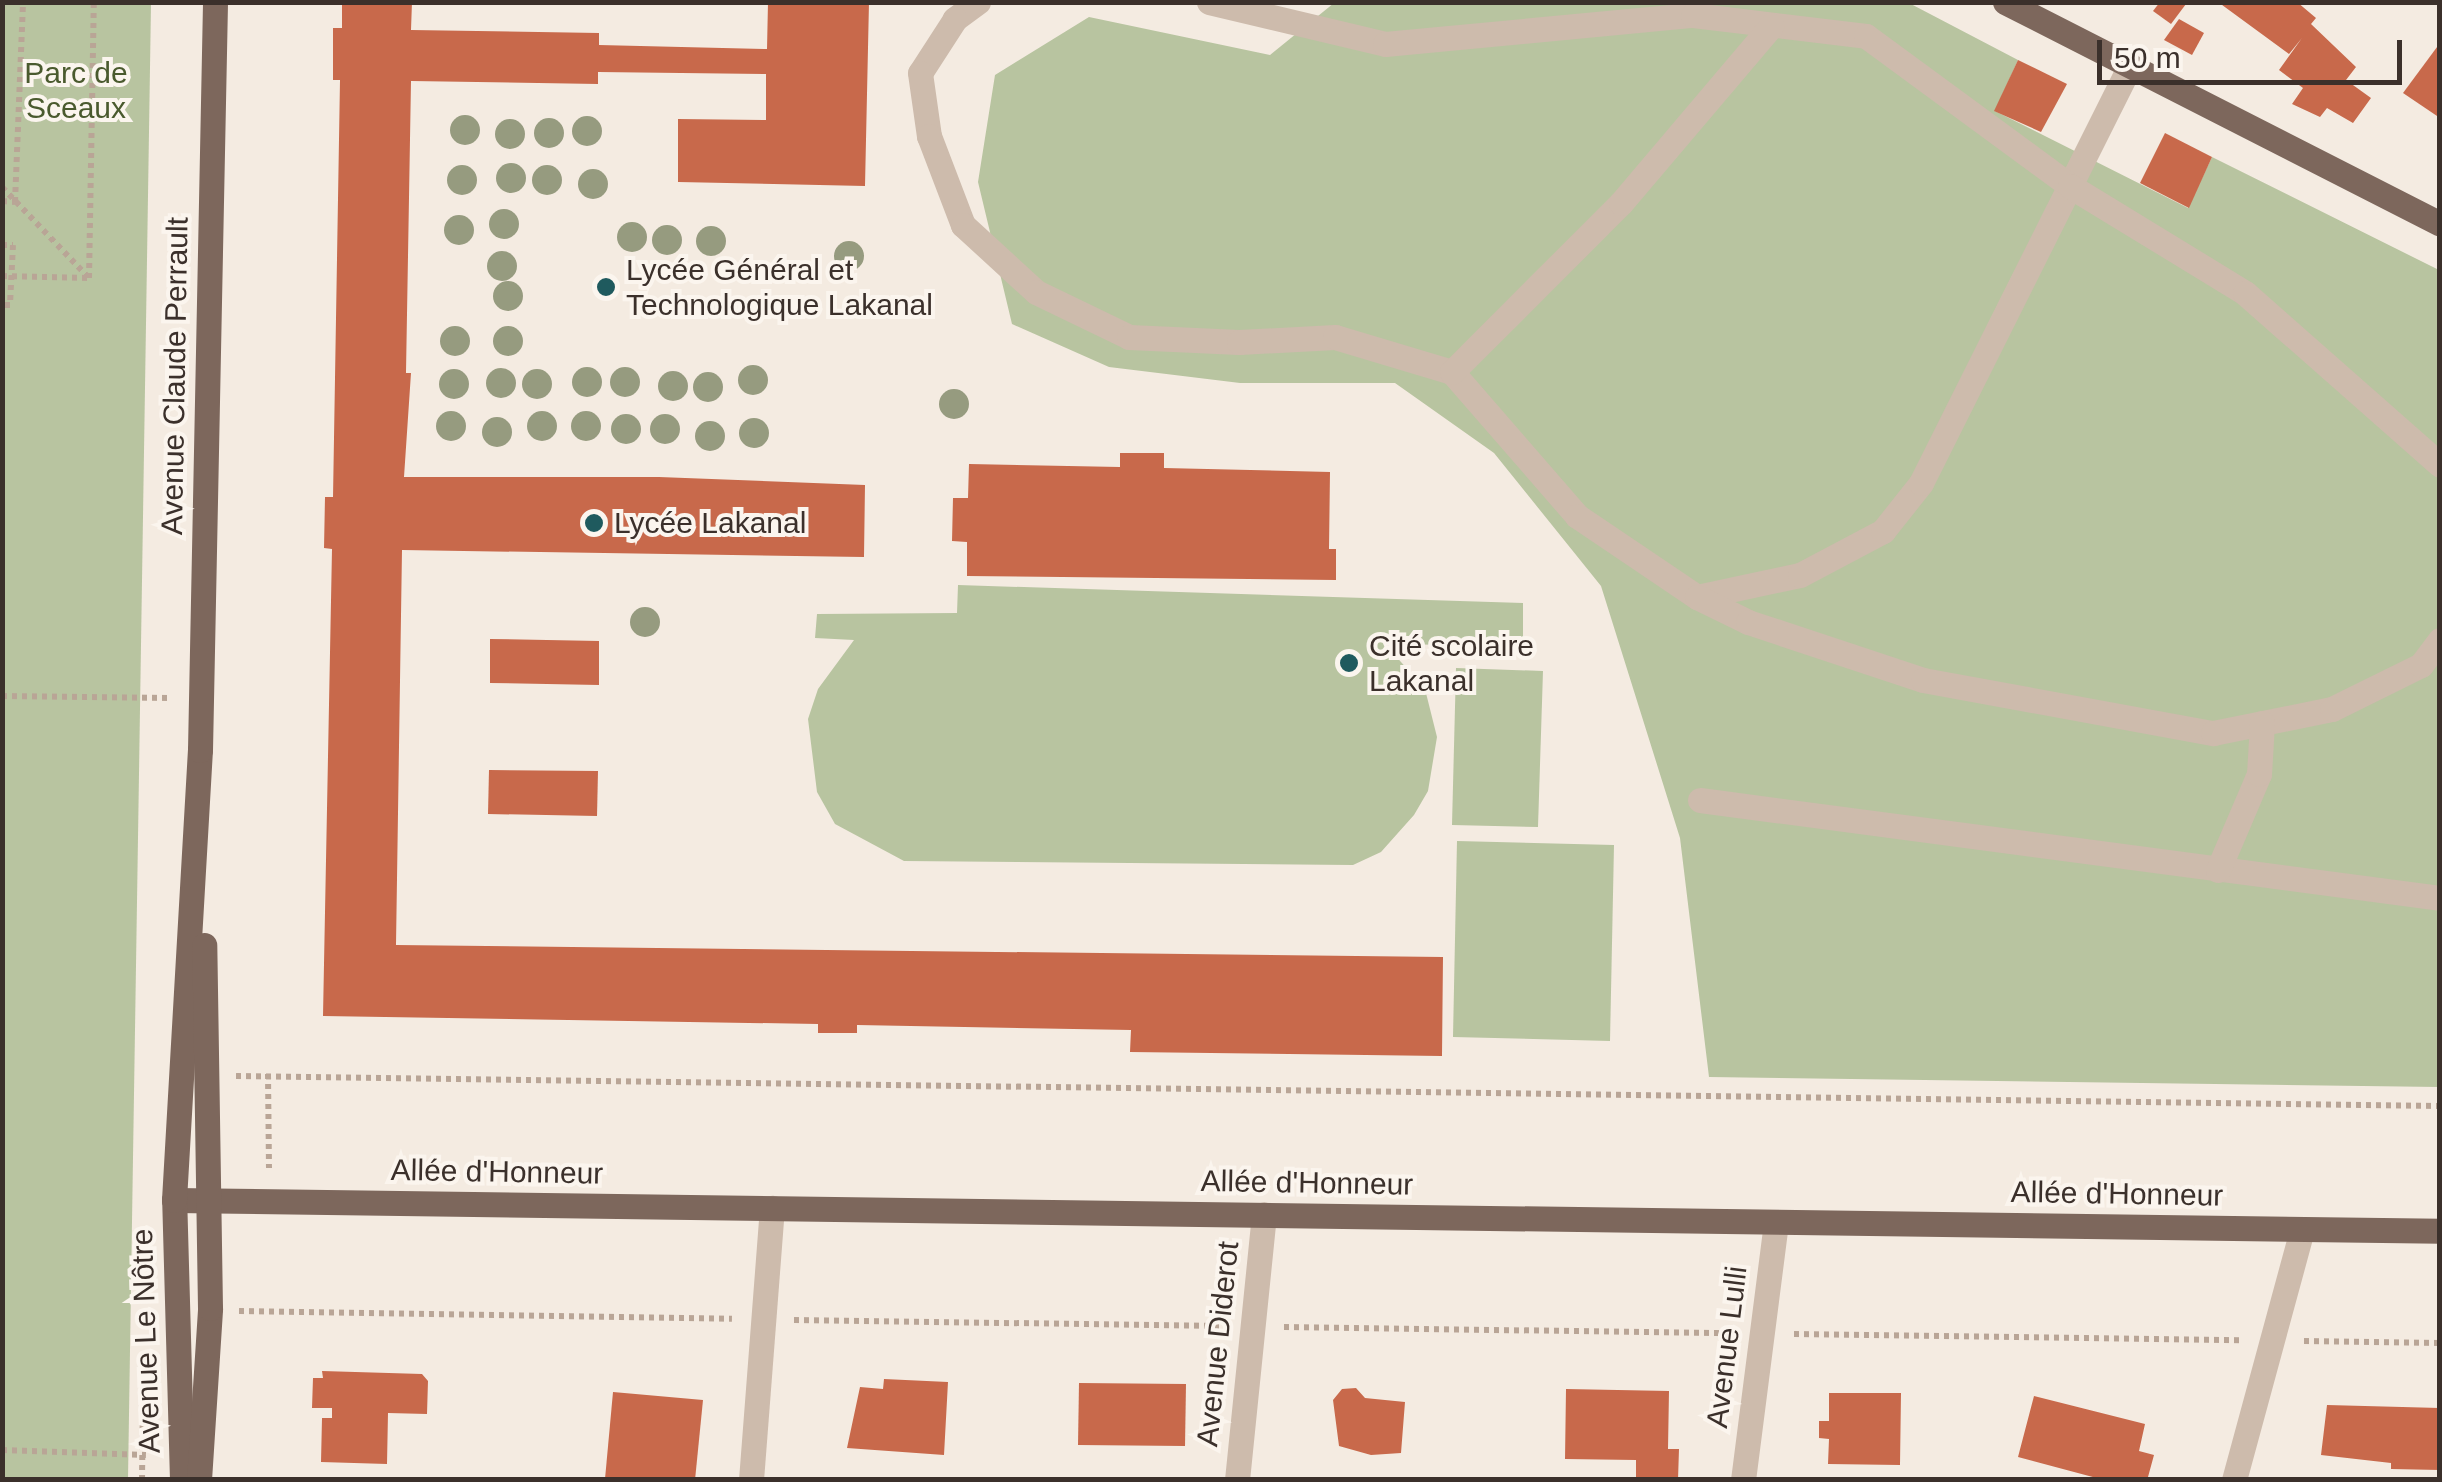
<!DOCTYPE html>
<meta charset="utf-8">
<style>
body{margin:0}
#map{position:relative;width:2442px;height:1482px;overflow:hidden;background:#f4ebe1;font-family:Arial,sans-serif}
div>[style]{position:absolute}
.green>*{inset:0;background:#b8c4a0}
.building>*{inset:0;background:#c8694b}
.path>*{height:6px;margin-top:-3px;transform-origin:0;background:repeating-linear-gradient(90deg,#b9a596 0 5px,transparent 0 10px)}
.minor>*{height:25px;margin:-12.5px;padding:0 12.5px;transform-origin:12.5px;border-radius:12.5px;background:#cdbbac}
.major>*{height:25px;margin:-12.5px;padding:0 12.5px;transform-origin:12.5px;border-radius:12.5px;background:#7d675c}
.trees>*{width:30px;height:30px;margin:-15px;border-radius:50%;background:#969b7f}
.dots>*{width:28px;height:28px;translate:-50% -50%;box-sizing:border-box;border:5px solid #fbf5ee;border-radius:50%}
span{translate:-50% -50%;white-space:nowrap;text-align:center;line-height:1.15;-webkit-text-stroke:8px #fbf5ee;paint-order:stroke}
.park-label{font-size:30px;color:#4a5a2e}
.poi-label{font-size:30px;color:#3b302b}
.left{translate:0 -50%;text-align:left}
.street-label{font-size:30px;color:#3b302b}
.frame{position:absolute;inset:0;border:5px solid #3b302b;pointer-events:none}
.scale{position:absolute;left:2097px;top:40px;width:305px;height:45px;box-sizing:border-box;border:5px solid #3b302b;border-top:0;padding-left:12px;font-size:30px;line-height:35px;white-space:nowrap;color:#3b302b;-webkit-text-stroke:8px #fbf5ee;paint-order:stroke}
</style>
<div id="map">
<div class="green">
<i style="clip-path:polygon(3px 2px,151px 3px,128px 1479px,3px 1479px)"></i>
<i style="clip-path:polygon(1334px 3px,1909px 3px,2018px 60px,1995px 111px,2188px 208px,2212px 157px,2439px 270px,2439px 1087px,1709px 1077px,1680px 838px,1601px 586px,1494px 453px,1395px 383px,1240px 383px,1109px 367px,1012px 324px,978px 182px,995px 75px,1089px 17px,1270px 55px)"></i>
<i style="clip-path:polygon(958px 585px,1523px 603px,1523px 646px,1385px 644px,1425px 689px,1437px 737px,1428px 791px,1414px 815px,1381px 852px,1353px 865px,904px 861px,835px 824px,817px 792px,808px 719px,818px 689px,854px 640px,815px 638px,817px 614px,957px 613px)"></i>
<i style="clip-path:polygon(1456px 668px,1543px 671px,1538px 827px,1452px 825px)"></i>
<i style="clip-path:polygon(1457px 841px,1614px 845px,1610px 1041px,1453px 1037px)"></i>
</div>
<div class="building">
<i style="clip-path:polygon(342px 2px,412px 2px,411px 30px,599px 33px,599px 45px,767px 49px,768px 2px,869px 2px,865px 186px,678px 182px,678px 119px,766px 120px,766px 74px,598px 72px,598px 84px,411px 81px,406px 373px,411px 373px,404px 477px,659px 477px,865px 485px,864px 557px,402px 550px,396px 945px,1443px 957px,1442px 1056px,1130px 1052px,1131px 1030px,857px 1025px,857px 1033px,818px 1033px,818px 1024px,323px 1016px,332px 549px,324px 548px,325px 497px,333px 497px,340px 80px,333px 80px,333px 28px,342px 28px)"></i>
<i style="clip-path:polygon(2160px 2px,2184px 2px,2186px 4px,2171px 24px,2153px 11px)"></i>
<i style="clip-path:polygon(2218px 2px,2297px 2px,2316px 18px,2311px 24px,2356px 67px,2346px 80px,2371px 98px,2353px 123px,2327px 108px,2320px 117px,2292px 104px,2303px 88px,2279px 70px,2302px 38px,2289px 54px)"></i>
<i style="clip-path:polygon(2179px 19px,2204px 33px,2192px 55px,2164px 40px)"></i>
<i style="clip-path:polygon(2440px 43px,2440px 118px,2403px 93px)"></i>
<i style="clip-path:polygon(2018px 60px,2067px 84px,2041px 132px,1994px 111px)"></i>
<i style="clip-path:polygon(2165px 133px,2212px 157px,2189px 208px,2140px 183px)"></i>
<i style="clip-path:polygon(1120px 453px,1164px 453px,1164px 468px,1330px 472px,1329px 549px,1336px 549px,1336px 580px,967px 576px,967px 542px,952px 541px,953px 498px,968px 498px,969px 464px,1120px 467px)"></i>
<i style="clip-path:polygon(490px 639px,599px 641px,599px 685px,490px 683px)"></i>
<i style="clip-path:polygon(489px 770px,598px 771px,597px 816px,488px 814px)"></i>
<i style="clip-path:polygon(322px 1371px,422px 1374px,428px 1381px,427px 1414px,388px 1413px,387px 1464px,321px 1462px,322px 1418px,332px 1418px,332px 1408px,312px 1408px,313px 1378px,323px 1378px)"></i>
<i style="clip-path:polygon(884px 1379px,948px 1382px,944px 1455px,847px 1448px,860px 1387px,883px 1389px)"></i>
<i style="clip-path:polygon(1079px 1383px,1186px 1384px,1185px 1446px,1078px 1445px)"></i>
<i style="clip-path:polygon(1356px 1388px,1365px 1398px,1405px 1402px,1401px 1453px,1371px 1455px,1339px 1446px,1333px 1400px,1342px 1389px)"></i>
<i style="clip-path:polygon(1566px 1389px,1669px 1391px,1668px 1449px,1679px 1449px,1678px 1480px,1636px 1480px,1636px 1460px,1565px 1459px)"></i>
<i style="clip-path:polygon(613px 1392px,703px 1400px,695px 1480px,605px 1479px)"></i>
<i style="clip-path:polygon(1829px 1393px,1901px 1393px,1900px 1465px,1828px 1464px,1829px 1439px,1819px 1438px,1819px 1421px,1829px 1421px)"></i>
<i style="clip-path:polygon(2034px 1396px,2145px 1424px,2139px 1451px,2154px 1455px,2148px 1477px,2104px 1480px,2018px 1457px)"></i>
<i style="clip-path:polygon(2327px 1405px,2440px 1408px,2440px 1470px,2391px 1469px,2391px 1463px,2321px 1455px)"></i>
</div>
<div class="path">
<i style="left:2px;top:187px;width:124px;rotate:46.3deg"></i>
<i style="left:2px;top:201px;width:13px;rotate:4deg"></i>
<i style="left:15px;top:202px;width:200px;rotate:-87.7deg"></i>
<i style="left:2px;top:245px;width:11px"></i>
<i style="left:13px;top:245px;width:60px;rotate:92.9deg"></i>
<i style="left:10px;top:305px;width:8px;rotate:180deg"></i>
<i style="left:2px;top:276px;width:87px;rotate:1.3deg"></i>
<i style="left:89px;top:278px;width:276px;rotate:-89deg"></i>
<i style="left:2px;top:696px;width:168px;rotate:0.7deg"></i>
<i style="left:268px;top:1074px;width:94px;rotate:89.4deg"></i>
<i style="left:236px;top:1076px;width:2204px;rotate:0.78deg"></i>
<i style="left:239px;top:1311px;width:493px;rotate:0.9deg"></i>
<i style="left:794px;top:1320px;width:428px;rotate:0.8deg"></i>
<i style="left:1284px;top:1327px;width:448px;rotate:0.8deg"></i>
<i style="left:1794px;top:1334px;width:447px;rotate:0.8deg"></i>
<i style="left:2304px;top:1341px;width:136px;rotate:0.8deg"></i>
<i style="left:2px;top:1450px;width:144px;rotate:2deg"></i>
<i style="left:142px;top:1480px;width:79px;rotate:-89.3deg"></i>
</div>
<div class="minor">
<i style="left:978px;top:2px;width:29px;rotate:144deg"></i>
<i style="left:955px;top:19px;width:64px;rotate:122.9deg"></i>
<i style="left:920px;top:73px;width:64px;rotate:81.9deg"></i>
<i style="left:929px;top:136px;width:95px;rotate:69.1deg"></i>
<i style="left:963px;top:225px;width:99px;rotate:42.5deg"></i>
<i style="left:1036px;top:292px;width:103px;rotate:25.8deg"></i>
<i style="left:1129px;top:337px;width:110px;rotate:2.6deg"></i>
<i style="left:1239px;top:342px;width:96px;rotate:-3deg"></i>
<i style="left:1335px;top:337px;width:122px;rotate:16.7deg"></i>
<i style="left:1452px;top:372px;width:191px;rotate:49deg"></i>
<i style="left:1577px;top:516px;width:145px;rotate:34deg"></i>
<i style="left:1697px;top:597px;width:105px;rotate:-12.1deg"></i>
<i style="left:1800px;top:575px;width:94px;rotate:-27.9deg"></i>
<i style="left:1883px;top:531px;width:61px;rotate:-51.6deg"></i>
<i style="left:1921px;top:483px;width:467px;rotate:-63.4deg"></i>
<i style="left:1209px;top:2px;width:181px;rotate:13.4deg"></i>
<i style="left:1385px;top:44px;width:309px;rotate:-5.4deg"></i>
<i style="left:1693px;top:15px;width:174px;rotate:6.9deg"></i>
<i style="left:1866px;top:36px;width:253px;rotate:36.3deg"></i>
<i style="left:2070px;top:186px;width:205px;rotate:31.4deg"></i>
<i style="left:2245px;top:293px;width:260px;rotate:41.4deg"></i>
<i style="left:1452px;top:372px;width:239px;rotate:-45deg"></i>
<i style="left:1621px;top:203px;width:233px;rotate:-49.7deg"></i>
<i style="left:1697px;top:597px;width:57px;rotate:26.1deg"></i>
<i style="left:1748px;top:622px;width:184px;rotate:18.3deg"></i>
<i style="left:1923px;top:680px;width:295px;rotate:10.4deg"></i>
<i style="left:2213px;top:733px;width:121px;rotate:-11.4deg"></i>
<i style="left:2332px;top:709px;width:99px;rotate:-26.3deg"></i>
<i style="left:2421px;top:665px;width:31px;rotate:-53deg"></i>
<i style="left:1700px;top:800px;width:746px;rotate:7.54deg"></i>
<i style="left:2218px;top:870px;width:104px;rotate:-66.9deg"></i>
<i style="left:2259px;top:774px;width:51px;rotate:-86.6deg"></i>
<i style="left:751px;top:1480px;width:273px;rotate:-85.6deg"></i>
<i style="left:1237px;top:1480px;width:267px;rotate:-84.2deg"></i>
<i style="left:1743px;top:1480px;width:258px;rotate:-82.7deg"></i>
<i style="left:2234px;top:1480px;width:260px;rotate:-74.8deg"></i>
</div>
<div class="major">
<i style="left:2005px;top:2px;width:488px;rotate:27deg"></i>
<i style="left:174px;top:1200px;width:2266px;rotate:0.78deg"></i>
<i style="left:182px;top:1480px;width:280px;rotate:-91.6deg"></i>
<i style="left:174px;top:1200px;width:451px;rotate:-86.7deg"></i>
<i style="left:200px;top:750px;width:748px;rotate:-88.85deg"></i>
<i style="left:199px;top:1480px;width:172px;rotate:-86.3deg"></i>
<i style="left:210px;top:1308px;width:363px;rotate:-90.9deg"></i>
</div>
<div class="trees">
<i style="left:465px;top:130px"></i>
<i style="left:587px;top:131px"></i>
<i style="left:549px;top:133px"></i>
<i style="left:510px;top:134px"></i>
<i style="left:511px;top:178px"></i>
<i style="left:462px;top:180px"></i>
<i style="left:547px;top:180px"></i>
<i style="left:593px;top:184px"></i>
<i style="left:504px;top:224px"></i>
<i style="left:459px;top:230px"></i>
<i style="left:632px;top:237px"></i>
<i style="left:667px;top:240px"></i>
<i style="left:711px;top:241px"></i>
<i style="left:849px;top:256px"></i>
<i style="left:502px;top:266px"></i>
<i style="left:508px;top:296px"></i>
<i style="left:455px;top:341px"></i>
<i style="left:508px;top:341px"></i>
<i style="left:753px;top:380px"></i>
<i style="left:587px;top:382px"></i>
<i style="left:625px;top:382px"></i>
<i style="left:501px;top:383px"></i>
<i style="left:454px;top:384px"></i>
<i style="left:537px;top:384px"></i>
<i style="left:673px;top:386px"></i>
<i style="left:708px;top:387px"></i>
<i style="left:954px;top:404px"></i>
<i style="left:451px;top:426px"></i>
<i style="left:542px;top:426px"></i>
<i style="left:586px;top:426px"></i>
<i style="left:626px;top:429px"></i>
<i style="left:665px;top:429px"></i>
<i style="left:497px;top:432px"></i>
<i style="left:754px;top:433px"></i>
<i style="left:710px;top:436px"></i>
<i style="left:645px;top:622px"></i>
</div>
<div class="dots">
<i style="left:606px;top:287px;background:#1f5a5e"></i>
<i style="left:594px;top:523px;background:#1f5a5e"></i>
<i style="left:1349px;top:663px;background:#1f5a5e"></i>
</div>
<div class="park-label">
<span style="left:76px;top:90px">Parc de<br>Sceaux</span>
</div>
<div class="poi-label">
<span class="left" style="left:626px;top:287px">Lycée Général et<br>Technologique Lakanal</span>
<span class="left" style="left:614px;top:523px">Lycée Lakanal</span>
<span class="left" style="left:1369px;top:663px">Cité scolaire<br>Lakanal</span>
</div>
<div class="street-label">
<span style="left:175px;top:376px;rotate:-89deg">Avenue Claude Perrault</span>
<span style="left:497px;top:1172px;rotate:1deg">Allée d'Honneur</span>
<span style="left:1307px;top:1183px;rotate:1deg">Allée d'Honneur</span>
<span style="left:2117px;top:1194px;rotate:1deg">Allée d'Honneur</span>
<span style="left:146px;top:1341px;rotate:-92deg">Avenue Le Nôtre</span>
<span style="left:1218px;top:1344px;rotate:-84deg">Avenue Diderot</span>
<span style="left:1727px;top:1347px;rotate:-83deg">Avenue Lulli</span>
</div>
<div class="frame"></div>
<div class="scale">50 m</div>
</div>
